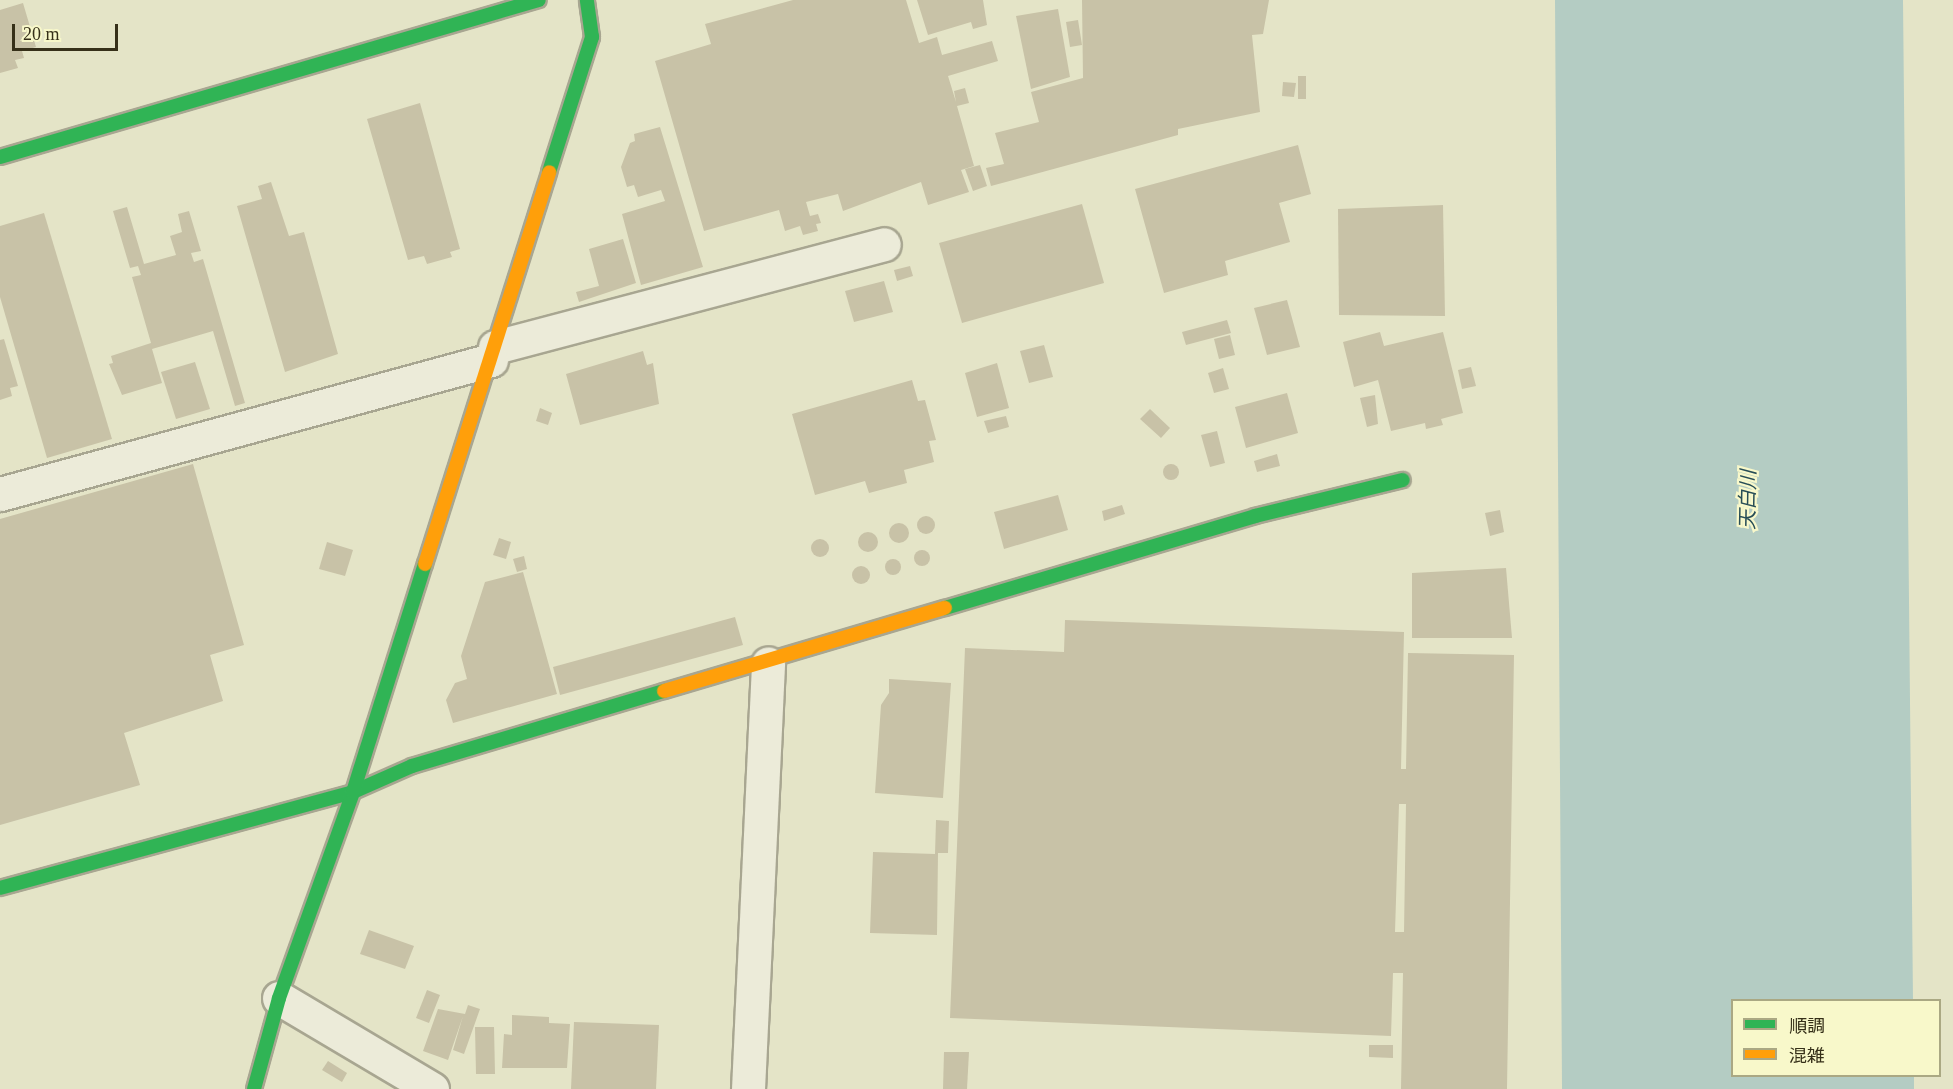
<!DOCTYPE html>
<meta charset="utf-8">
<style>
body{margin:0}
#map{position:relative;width:1953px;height:1089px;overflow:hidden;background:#e4e4c7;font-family:"Times New Roman","Noto Sans JP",serif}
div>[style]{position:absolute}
.water>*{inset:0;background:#b4ccc3}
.building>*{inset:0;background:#c8c2a7}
.round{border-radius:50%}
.roads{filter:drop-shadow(2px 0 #a8a691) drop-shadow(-2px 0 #a8a691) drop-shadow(0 2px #a8a691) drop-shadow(0 -2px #a8a691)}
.street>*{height:33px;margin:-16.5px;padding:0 16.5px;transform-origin:16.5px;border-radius:16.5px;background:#ecebd9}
.fast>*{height:14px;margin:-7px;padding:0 7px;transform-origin:7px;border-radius:7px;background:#30b455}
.slow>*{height:14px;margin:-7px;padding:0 7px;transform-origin:7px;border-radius:7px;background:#ff9f0a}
span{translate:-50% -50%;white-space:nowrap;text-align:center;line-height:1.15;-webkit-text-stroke:4.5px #f8f8ca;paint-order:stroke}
.water-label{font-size:20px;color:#274d57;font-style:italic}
.legend{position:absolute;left:1731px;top:999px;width:210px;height:78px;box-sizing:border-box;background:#f8f8ca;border:2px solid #aaa883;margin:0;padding:8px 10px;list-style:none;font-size:18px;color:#363019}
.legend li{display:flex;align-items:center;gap:12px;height:30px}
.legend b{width:30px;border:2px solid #aaa883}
.scale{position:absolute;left:12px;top:24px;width:106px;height:27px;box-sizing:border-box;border:3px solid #363019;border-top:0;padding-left:8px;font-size:18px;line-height:21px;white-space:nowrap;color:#363019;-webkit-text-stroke:4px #f8f8ca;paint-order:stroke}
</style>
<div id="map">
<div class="water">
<i style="clip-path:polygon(1555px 0,1903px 0,1913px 1000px,1732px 1000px,1732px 1076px,1914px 1076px,1914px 1089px,1562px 1089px)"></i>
</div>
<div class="building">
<i style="clip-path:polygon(793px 0,906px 0,919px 43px,937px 37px,942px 55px,992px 41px,998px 61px,948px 76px,956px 102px,954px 91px,965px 88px,969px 103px,957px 106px,974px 166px,961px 170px,969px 192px,928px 205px,921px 182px,843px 211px,838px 194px,806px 202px,810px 216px,818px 214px,821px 223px,816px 224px,818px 231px,803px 235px,800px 226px,785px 231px,779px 210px,704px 231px,655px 61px,711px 44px,705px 24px)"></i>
<i style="clip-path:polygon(917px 0,983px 0,987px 25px,973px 29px,971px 22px,928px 35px)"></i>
<i style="clip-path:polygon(1082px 0,1269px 0,1263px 34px,1252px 35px,1260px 112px,1178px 129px,1178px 135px,991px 186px,986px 168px,1004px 164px,995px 133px,1039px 122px,1031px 92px,1083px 78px)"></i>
<i style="clip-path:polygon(23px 3px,36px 47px,22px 51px,24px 58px,15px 60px,18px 68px,0 73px,0 10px)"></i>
<i style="clip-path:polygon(1058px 9px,1070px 77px,1031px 89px,1016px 16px)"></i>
<i style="clip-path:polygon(1078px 20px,1082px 45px,1070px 47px,1066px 22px)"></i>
<i style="clip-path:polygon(1298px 76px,1306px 76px,1306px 99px,1298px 99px)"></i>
<i style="clip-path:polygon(1283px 82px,1296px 83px,1294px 97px,1282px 96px)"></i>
<i style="clip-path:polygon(420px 103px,460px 249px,450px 252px,452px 257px,427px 264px,424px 256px,408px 260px,367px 119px)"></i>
<i style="clip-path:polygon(660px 127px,703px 267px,641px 285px,622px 214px,665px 201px,661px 190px,638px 197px,634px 185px,627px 187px,621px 167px,630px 143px,635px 141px,634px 134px)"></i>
<i style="clip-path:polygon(1298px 145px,1311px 194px,1279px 203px,1290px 242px,1225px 261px,1228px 275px,1164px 293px,1135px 189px)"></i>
<i style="clip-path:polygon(980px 165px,987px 186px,973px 191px,965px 169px)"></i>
<i style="clip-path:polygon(271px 182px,289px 236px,304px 232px,338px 354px,285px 372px,237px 206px,262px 199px,258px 186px)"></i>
<i style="clip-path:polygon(1082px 204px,1104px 283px,962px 323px,939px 243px)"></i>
<i style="clip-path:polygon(1443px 205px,1445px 316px,1339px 315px,1338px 209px)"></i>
<i style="clip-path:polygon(127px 207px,144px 264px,176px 255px,170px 236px,182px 232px,178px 214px,189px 211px,201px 251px,191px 253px,194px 262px,203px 259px,245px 403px,235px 406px,213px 331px,152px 349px,162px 383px,122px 395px,109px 364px,113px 363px,111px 356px,151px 343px,132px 277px,141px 275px,138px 266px,130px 268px,113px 211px)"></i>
<i style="clip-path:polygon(44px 213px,112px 439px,47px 458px,0 297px,0 226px)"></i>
<i style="clip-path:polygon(623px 239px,636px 283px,579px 302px,576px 292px,599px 286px,589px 249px)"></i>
<i style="clip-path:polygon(910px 266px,913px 276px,897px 281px,894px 270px)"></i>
<i style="clip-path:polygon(884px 281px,893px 312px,854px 322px,845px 291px)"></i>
<i style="clip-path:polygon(1287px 300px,1300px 347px,1267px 355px,1254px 308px)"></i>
<i style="clip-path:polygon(1227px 320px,1231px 333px,1186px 345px,1182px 332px)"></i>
<i style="clip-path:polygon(1380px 332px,1384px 346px,1443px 332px,1463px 413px,1441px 419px,1443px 425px,1426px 429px,1425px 423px,1391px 431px,1378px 380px,1354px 387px,1343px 342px)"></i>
<i style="clip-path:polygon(1230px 335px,1235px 355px,1219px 359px,1214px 339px)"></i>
<i style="clip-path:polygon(4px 339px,18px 386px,10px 388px,12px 396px,0 400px,0 340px)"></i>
<i style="clip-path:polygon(1044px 345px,1053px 377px,1029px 383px,1020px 351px)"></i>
<i style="clip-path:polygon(643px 351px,647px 365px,653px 363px,659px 404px,580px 425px,566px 374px)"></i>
<i style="clip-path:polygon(195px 362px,210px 409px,176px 419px,161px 372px)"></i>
<i style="clip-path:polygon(997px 363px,1009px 408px,977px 417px,965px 373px)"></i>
<i style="clip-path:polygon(1471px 367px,1476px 386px,1462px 389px,1458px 370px)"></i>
<i style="clip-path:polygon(1223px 368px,1229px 389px,1214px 393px,1208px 373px)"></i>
<i style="clip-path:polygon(912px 380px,918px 401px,925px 400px,936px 440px,929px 441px,934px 462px,904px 470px,907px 483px,869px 493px,865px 481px,815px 495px,792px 414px)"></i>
<i style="clip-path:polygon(1287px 393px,1298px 433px,1246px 448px,1235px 407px)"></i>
<i style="clip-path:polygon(1375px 395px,1378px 424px,1367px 427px,1360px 398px)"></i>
<i style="clip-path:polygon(540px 408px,552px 413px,548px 425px,536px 421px)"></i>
<i style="clip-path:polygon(1150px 409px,1170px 428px,1161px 438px,1140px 419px)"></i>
<i style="clip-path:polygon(1006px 416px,1009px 427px,988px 433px,984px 421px)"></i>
<i style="clip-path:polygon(1217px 431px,1225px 463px,1210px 467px,1201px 435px)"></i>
<i style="clip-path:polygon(1277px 454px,1280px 466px,1257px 472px,1254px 461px)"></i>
<i class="round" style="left:1163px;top:464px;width:16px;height:16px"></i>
<i style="clip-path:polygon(193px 464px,244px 645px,210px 655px,223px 701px,124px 733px,140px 785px,0 825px,0 519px)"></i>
<i style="clip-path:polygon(1058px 495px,1068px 530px,1004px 549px,994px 512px)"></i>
<i style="clip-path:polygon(1122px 505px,1125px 514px,1104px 521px,1102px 511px)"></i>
<i style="clip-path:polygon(1500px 510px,1504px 532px,1490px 536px,1485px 513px)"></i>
<i class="round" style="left:917px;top:516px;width:18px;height:18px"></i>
<i class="round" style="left:889px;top:523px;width:20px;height:20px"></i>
<i class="round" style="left:858px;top:532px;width:20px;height:20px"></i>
<i style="clip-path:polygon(499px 538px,511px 542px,506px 559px,493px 555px)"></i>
<i class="round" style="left:811px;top:539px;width:18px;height:18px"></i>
<i style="clip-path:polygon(327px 542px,353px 550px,345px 576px,319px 569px)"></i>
<i class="round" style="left:914px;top:550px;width:16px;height:16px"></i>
<i style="clip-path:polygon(524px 556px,527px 569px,517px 572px,513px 559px)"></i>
<i class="round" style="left:885px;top:559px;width:16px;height:16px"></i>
<i class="round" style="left:852px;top:566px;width:18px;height:18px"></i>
<i style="clip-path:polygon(1506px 568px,1512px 638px,1412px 638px,1412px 573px)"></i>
<i style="clip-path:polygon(523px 572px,557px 694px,453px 723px,446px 700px,455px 683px,467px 679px,461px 656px,485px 582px)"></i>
<i style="clip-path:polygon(735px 617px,743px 645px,560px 695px,553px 667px)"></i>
<i style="clip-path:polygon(evenodd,1065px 620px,1404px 632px,1401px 769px,1406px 769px,1408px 653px,1514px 655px,1507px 1089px,1401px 1089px,1403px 973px,1393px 973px,1391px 1036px,950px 1018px,965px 648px,1064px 652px,1065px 620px,1399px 804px,1406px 804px,1404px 932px,1395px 932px,1399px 804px)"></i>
<i style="clip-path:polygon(889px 679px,951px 683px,943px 798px,875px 793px,881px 705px,889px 693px)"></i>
<i style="clip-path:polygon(936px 820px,949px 821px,948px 853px,938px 853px,937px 935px,870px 933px,873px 852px,935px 854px)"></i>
<i style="clip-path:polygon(369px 930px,414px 946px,405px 969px,360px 954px)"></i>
<i style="clip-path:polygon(427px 990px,440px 995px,429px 1023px,416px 1018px)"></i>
<i style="clip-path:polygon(468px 1005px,480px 1009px,464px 1054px,453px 1050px,463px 1016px,448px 1060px,423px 1051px,438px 1009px,465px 1014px)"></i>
<i style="clip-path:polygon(512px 1015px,549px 1017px,549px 1023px,570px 1024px,567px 1068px,502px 1068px,504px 1034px,512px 1035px)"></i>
<i style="clip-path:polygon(574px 1022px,659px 1025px,656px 1089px,571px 1089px)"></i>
<i style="clip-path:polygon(475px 1027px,494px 1027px,495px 1074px,476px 1074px)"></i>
<i style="clip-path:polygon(1369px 1045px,1393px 1045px,1393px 1058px,1369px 1057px)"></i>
<i style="clip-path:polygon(944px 1052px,969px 1052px,967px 1089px,943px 1089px)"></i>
<i style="clip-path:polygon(328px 1061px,347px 1073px,342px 1082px,322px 1070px)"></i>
</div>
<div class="roads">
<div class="street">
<i style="left:495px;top:347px;width:402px;rotate:-14.8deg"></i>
<i style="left:0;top:494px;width:509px;rotate:-15.26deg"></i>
<i style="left:279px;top:998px;width:178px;rotate:30.7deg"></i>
<i style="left:748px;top:1089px;width:426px;rotate:-87.3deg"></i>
</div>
<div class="fast">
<i style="left:0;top:157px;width:561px;rotate:-16.24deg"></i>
<i style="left:549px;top:172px;width:142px;rotate:-72.3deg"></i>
<i style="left:592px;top:37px;width:37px;rotate:-98deg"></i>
<i style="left:945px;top:608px;width:323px;rotate:-16.5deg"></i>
<i style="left:1255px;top:516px;width:152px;rotate:-13.7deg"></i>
<i style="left:0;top:888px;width:366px;rotate:-15.2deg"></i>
<i style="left:353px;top:792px;width:64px;rotate:-23.8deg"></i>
<i style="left:412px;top:766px;width:263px;rotate:-16.6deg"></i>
<i style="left:254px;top:1089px;width:94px;rotate:-74.6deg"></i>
<i style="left:279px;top:998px;width:219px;rotate:-70.2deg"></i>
<i style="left:353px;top:792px;width:239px;rotate:-72.5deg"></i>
</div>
<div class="slow">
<i style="left:425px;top:564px;width:411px;rotate:-72.4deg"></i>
<i style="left:664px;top:691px;width:293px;rotate:-16.5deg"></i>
</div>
</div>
<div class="water-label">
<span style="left:1748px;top:500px;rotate:-89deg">天白川</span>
</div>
<ul class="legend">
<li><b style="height:8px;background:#30b455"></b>順調</li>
<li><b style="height:8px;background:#ff9f0a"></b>混雑</li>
</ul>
<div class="scale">20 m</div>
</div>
